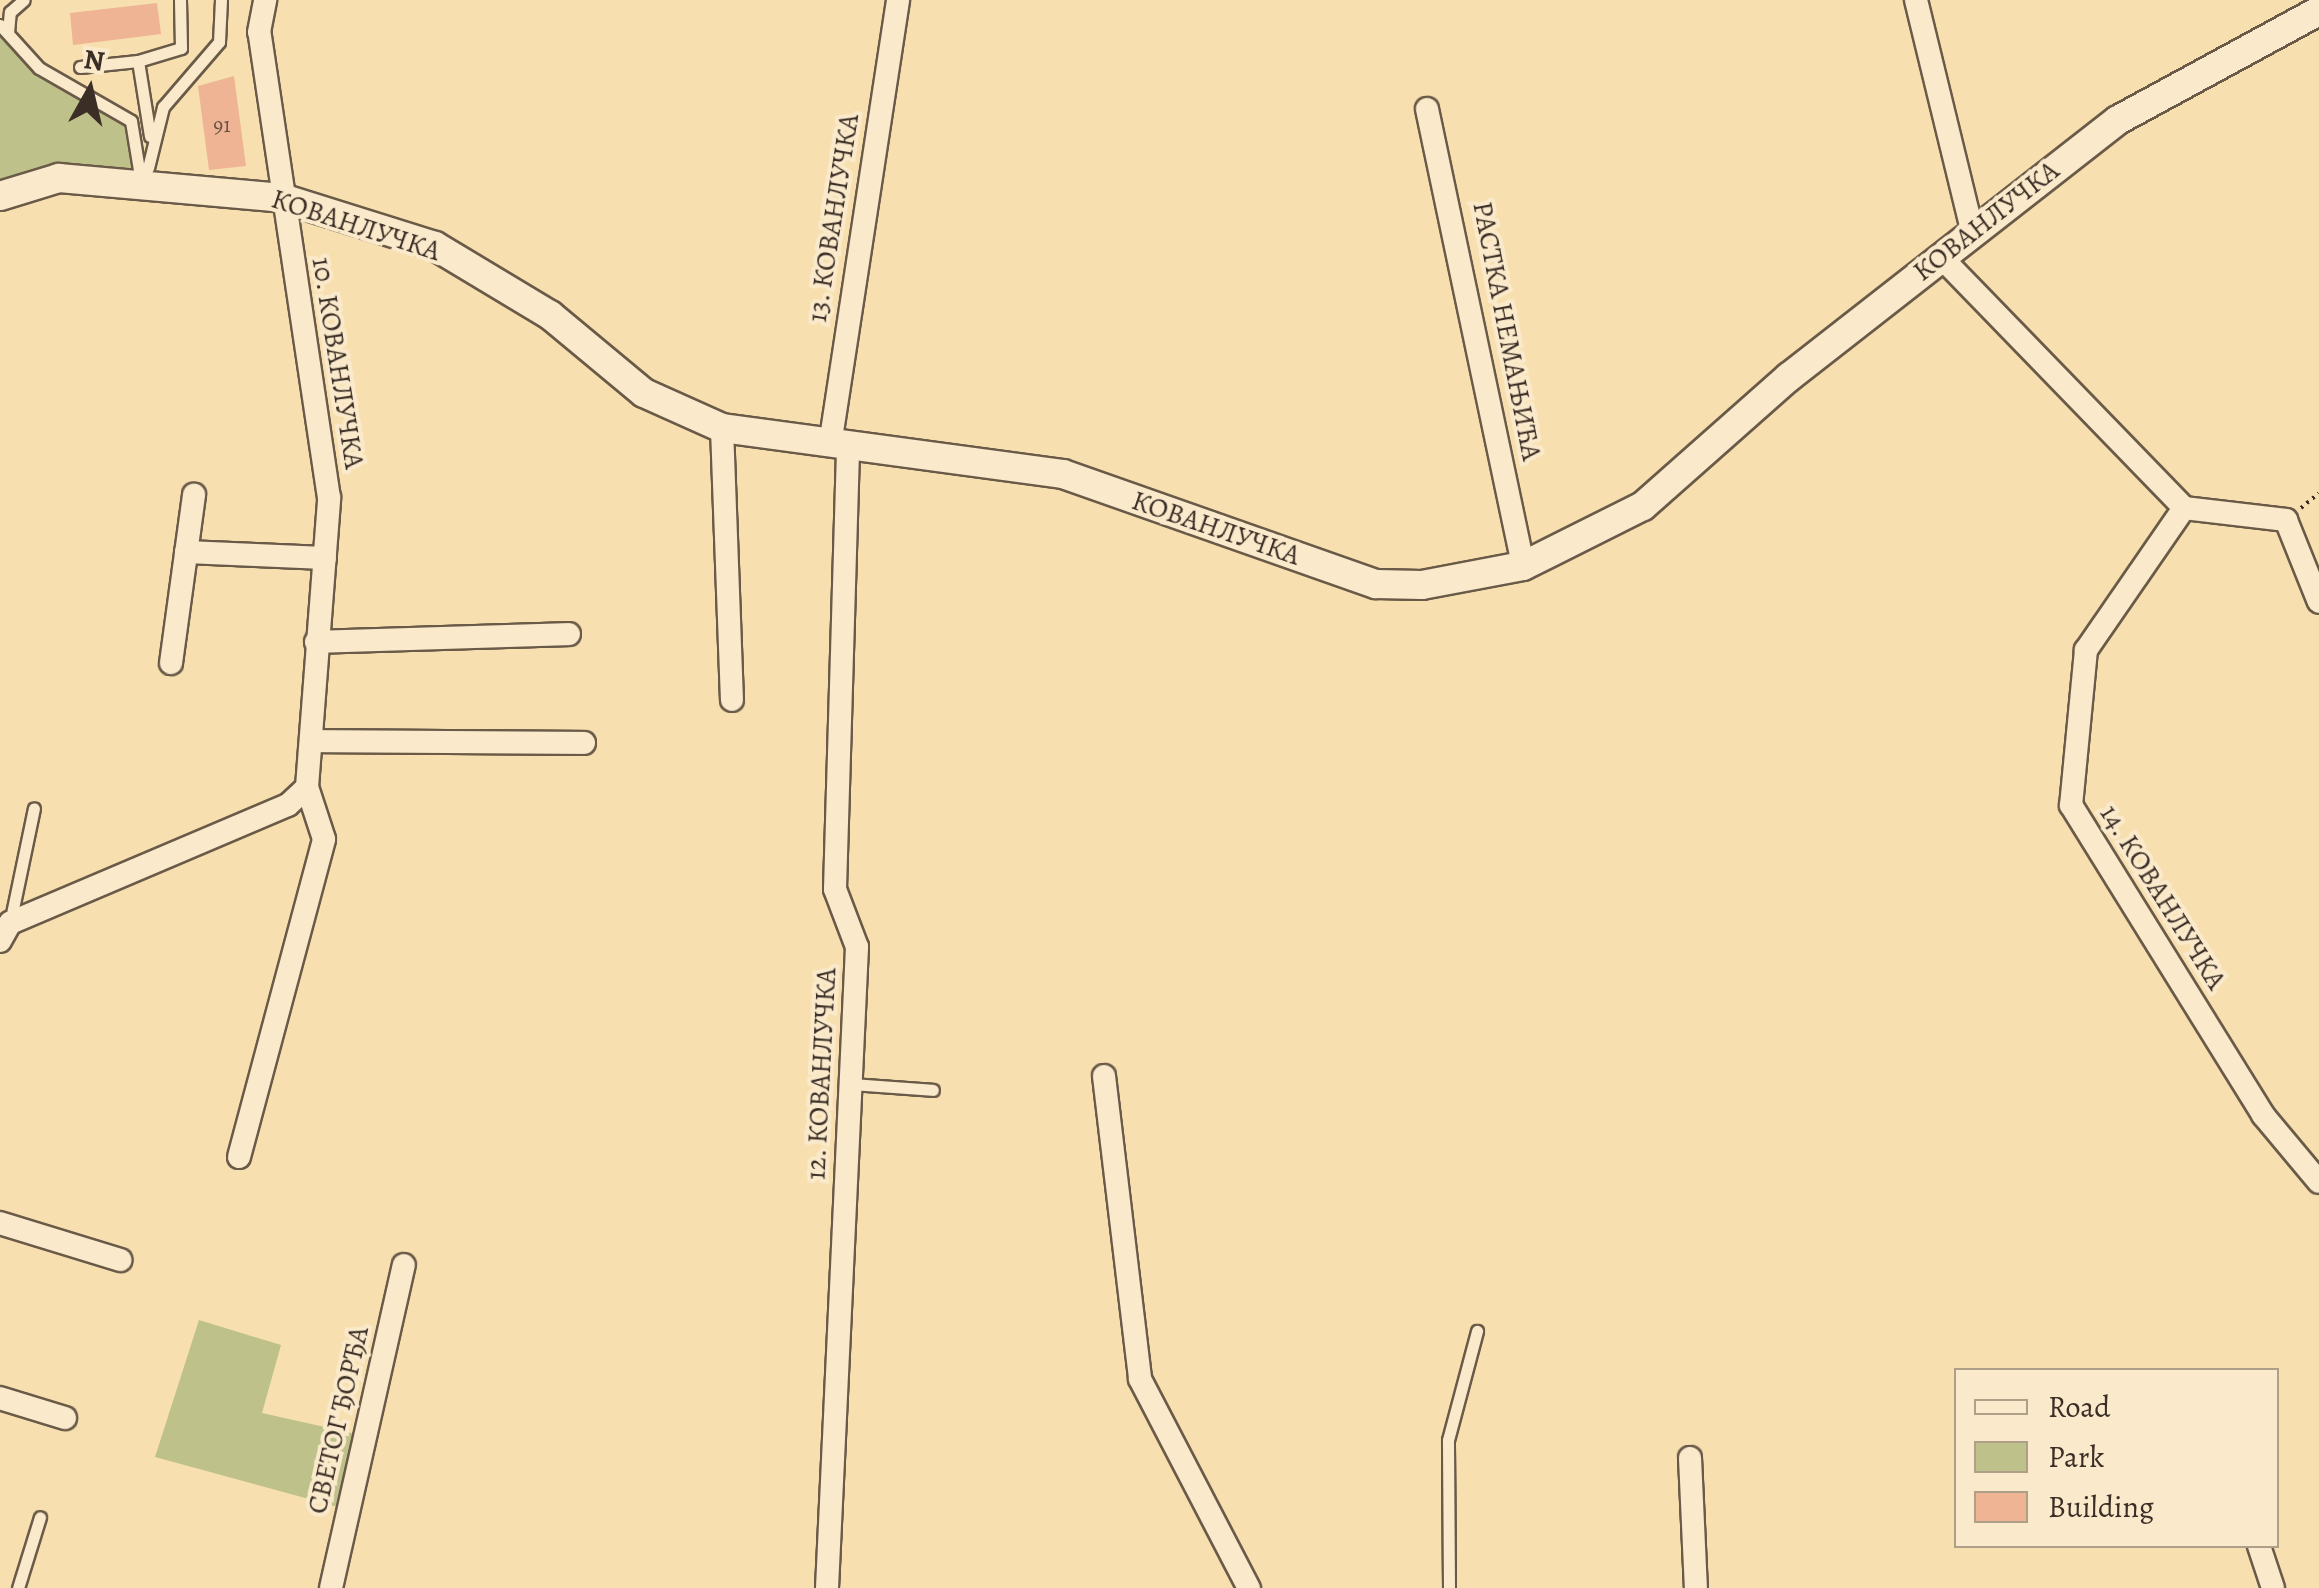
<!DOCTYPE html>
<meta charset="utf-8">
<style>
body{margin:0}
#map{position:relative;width:2319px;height:1588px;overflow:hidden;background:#f7dfaf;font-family:Alegreya,serif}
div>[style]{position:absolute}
.green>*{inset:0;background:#bec189}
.building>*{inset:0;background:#eeb494}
.path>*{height:4px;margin-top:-2px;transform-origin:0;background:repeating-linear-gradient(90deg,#3b2e26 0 2.5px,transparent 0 7.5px)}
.roads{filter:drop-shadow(2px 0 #6a5a48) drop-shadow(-2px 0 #6a5a48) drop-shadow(0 2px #6a5a48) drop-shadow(0 -2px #6a5a48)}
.service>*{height:11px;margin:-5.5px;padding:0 5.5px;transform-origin:5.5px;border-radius:5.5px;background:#faeacb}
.minor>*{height:22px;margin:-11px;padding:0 11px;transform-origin:11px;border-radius:11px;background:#faeacb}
.tertiary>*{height:28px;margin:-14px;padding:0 14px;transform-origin:14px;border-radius:14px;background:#faeacb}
span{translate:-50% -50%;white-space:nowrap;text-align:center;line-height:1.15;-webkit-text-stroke:8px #faeacb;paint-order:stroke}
.number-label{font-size:22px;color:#685042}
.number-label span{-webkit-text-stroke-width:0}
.street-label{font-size:28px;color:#3b2e26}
.legend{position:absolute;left:1954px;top:1368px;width:325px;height:180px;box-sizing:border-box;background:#faeacb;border:2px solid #ae9f89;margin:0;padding:12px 18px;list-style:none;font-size:30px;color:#3b2e26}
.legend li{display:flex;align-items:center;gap:20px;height:50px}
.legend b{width:50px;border:2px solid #ae9f89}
.north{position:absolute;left:40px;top:40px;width:100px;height:100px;-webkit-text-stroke:8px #faeacb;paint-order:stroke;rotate:8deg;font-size:28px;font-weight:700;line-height:40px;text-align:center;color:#3b2e26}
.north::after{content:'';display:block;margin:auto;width:35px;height:45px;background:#3b2e26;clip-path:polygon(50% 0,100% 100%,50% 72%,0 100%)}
</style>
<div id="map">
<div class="green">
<i style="clip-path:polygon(0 25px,25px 55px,131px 121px,141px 182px,0 196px)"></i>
<i style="clip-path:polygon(199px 1320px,281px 1345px,262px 1413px,365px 1436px,349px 1510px,155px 1457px)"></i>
</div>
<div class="building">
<i style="clip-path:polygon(157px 3px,161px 34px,73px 45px,70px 13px)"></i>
<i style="clip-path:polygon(234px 76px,246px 166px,209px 170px,198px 86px)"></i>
</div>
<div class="path">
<i style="left:2301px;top:508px;width:23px;rotate:-40deg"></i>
</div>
<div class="roads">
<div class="service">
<i style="left:0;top:25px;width:58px;rotate:47.8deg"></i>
<i style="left:39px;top:68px;width:106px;rotate:29.9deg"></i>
<i style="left:131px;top:121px;width:62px;rotate:80.7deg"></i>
<i style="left:8px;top:33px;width:21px;rotate:-85deg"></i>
<i style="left:10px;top:12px;width:18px;rotate:-41deg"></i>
<i style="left:138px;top:61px;width:45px;rotate:-16.8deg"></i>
<i style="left:181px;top:48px;width:48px;rotate:-91.2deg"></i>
<i style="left:80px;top:67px;width:58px;rotate:-5.9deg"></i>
<i style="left:138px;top:61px;width:76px;rotate:80.9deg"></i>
<i style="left:148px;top:168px;width:63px;rotate:-76.2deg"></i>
<i style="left:163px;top:107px;width:86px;rotate:-49.3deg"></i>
<i style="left:219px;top:42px;width:42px;rotate:-87.3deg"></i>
<i style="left:10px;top:923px;width:117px;rotate:-78.2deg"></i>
<i style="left:850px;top:1084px;width:83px;rotate:4.1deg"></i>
<i style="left:18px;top:1588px;width:74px;rotate:-72.8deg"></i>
<i style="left:1449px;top:1588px;width:148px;rotate:-90.4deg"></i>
<i style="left:1448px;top:1440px;width:113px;rotate:-75.1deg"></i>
</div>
<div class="minor">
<i style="left:1916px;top:0;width:236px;rotate:76.3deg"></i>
<i style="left:1427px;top:109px;width:467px;rotate:78.1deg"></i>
<i style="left:1940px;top:256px;width:351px;rotate:45.9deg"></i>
<i style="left:2184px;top:508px;width:173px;rotate:124.6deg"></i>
<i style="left:2086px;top:650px;width:156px;rotate:95.5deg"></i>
<i style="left:2071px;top:805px;width:365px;rotate:58.2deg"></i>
<i style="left:2263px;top:1115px;width:87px;rotate:50.1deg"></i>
<i style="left:722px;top:428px;width:272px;rotate:87.9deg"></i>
<i style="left:830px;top:445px;width:450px;rotate:-81.3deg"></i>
<i style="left:2184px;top:508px;width:103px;rotate:6.7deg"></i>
<i style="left:2286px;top:520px;width:88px;rotate:68.1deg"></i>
<i style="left:186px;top:552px;width:139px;rotate:2.5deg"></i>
<i style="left:316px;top:642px;width:253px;rotate:-1.8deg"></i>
<i style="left:171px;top:663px;width:170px;rotate:-82.2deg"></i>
<i style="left:311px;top:741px;width:273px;rotate:0.4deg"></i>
<i style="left:0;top:941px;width:21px;rotate:-61deg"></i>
<i style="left:10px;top:923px;width:302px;rotate:-23deg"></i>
<i style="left:288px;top:805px;width:26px;rotate:-43deg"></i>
<i style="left:307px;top:787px;width:290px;rotate:-85.6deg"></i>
<i style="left:329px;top:498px;width:471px;rotate:-98.5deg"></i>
<i style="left:259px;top:32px;width:33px;rotate:-79deg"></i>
<i style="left:1104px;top:1076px;width:305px;rotate:83.2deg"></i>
<i style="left:1140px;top:1379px;width:236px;rotate:62.5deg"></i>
<i style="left:239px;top:1157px;width:329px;rotate:-75deg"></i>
<i style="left:324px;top:839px;width:55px;rotate:-108.1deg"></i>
<i style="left:0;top:1223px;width:126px;rotate:17.1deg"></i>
<i style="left:0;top:1398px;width:68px;rotate:17.1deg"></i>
<i style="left:1690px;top:1458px;width:130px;rotate:87.4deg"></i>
<i style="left:2259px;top:1546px;width:44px;rotate:71.6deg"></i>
<i style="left:331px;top:1588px;width:331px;rotate:-77.3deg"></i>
<i style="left:827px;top:1588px;width:642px;rotate:-87.32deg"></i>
<i style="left:857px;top:947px;width:62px;rotate:-110.8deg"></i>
<i style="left:835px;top:889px;width:441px;rotate:-88.3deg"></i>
</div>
<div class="tertiary">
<i style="left:0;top:196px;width:62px;rotate:-17deg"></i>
<i style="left:59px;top:178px;width:224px;rotate:5.1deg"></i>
<i style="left:282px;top:198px;width:160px;rotate:17.4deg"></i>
<i style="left:435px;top:246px;width:134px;rotate:31deg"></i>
<i style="left:550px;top:315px;width:122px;rotate:39.7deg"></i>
<i style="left:644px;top:393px;width:85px;rotate:24.2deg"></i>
<i style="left:722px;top:428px;width:344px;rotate:7.7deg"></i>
<i style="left:1063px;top:474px;width:332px;rotate:19.4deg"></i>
<i style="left:1376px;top:584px;width:46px;rotate:1.2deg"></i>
<i style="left:1422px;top:585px;width:103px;rotate:-10.7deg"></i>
<i style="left:1523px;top:566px;width:134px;rotate:-26.6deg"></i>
<i style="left:1643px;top:506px;width:195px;rotate:-41.5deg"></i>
<i style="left:1789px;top:377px;width:417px;rotate:-38deg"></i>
<i style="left:2118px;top:120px;width:229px;rotate:-28.5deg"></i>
</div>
</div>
<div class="number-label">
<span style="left:222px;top:126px">91</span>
</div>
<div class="street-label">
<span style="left:833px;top:218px;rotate:-81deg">13. КОВАНЛУЧКА</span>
<span style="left:1986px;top:221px;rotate:-38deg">КОВАНЛУЧКА</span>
<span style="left:356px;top:225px;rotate:18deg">КОВАНЛУЧКА</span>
<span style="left:1507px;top:331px;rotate:79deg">РАСТКА НЕМАЊИЋА</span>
<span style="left:338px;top:363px;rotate:81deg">10. КОВАНЛУЧКА</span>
<span style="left:1216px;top:528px;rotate:19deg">КОВАНЛУЧКА</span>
<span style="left:2163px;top:897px;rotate:58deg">14. КОВАНЛУЧКА</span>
<span style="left:821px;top:1074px;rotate:-87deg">12. КОВАНЛУЧКА</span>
<span style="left:338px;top:1420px;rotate:-77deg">СВЕТОГ ЂОРЂА</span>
</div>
<ul class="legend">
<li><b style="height:12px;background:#faeacb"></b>Road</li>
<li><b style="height:28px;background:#bec189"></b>Park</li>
<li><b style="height:28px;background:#eeb494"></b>Building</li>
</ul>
<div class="north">N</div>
</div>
